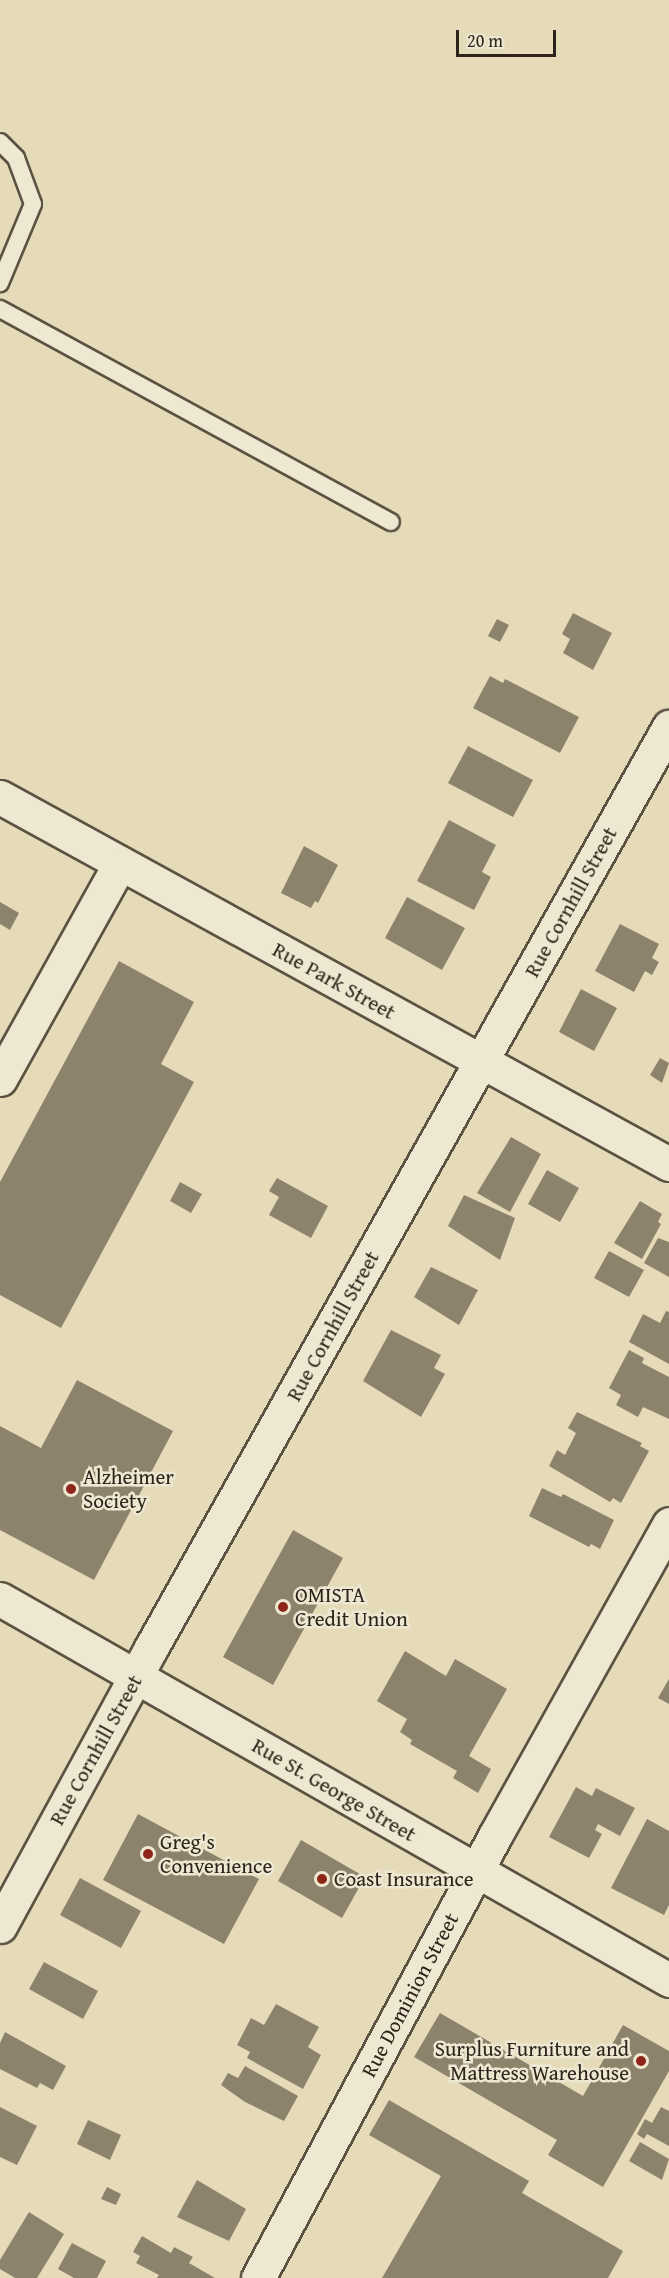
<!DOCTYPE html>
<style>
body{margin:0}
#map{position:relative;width:669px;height:2278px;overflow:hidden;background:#e5dbb9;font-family:"Gentium Book Plus",serif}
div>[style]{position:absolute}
.building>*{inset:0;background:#8d836d}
.roads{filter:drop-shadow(2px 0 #5c5242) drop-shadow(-2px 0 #5c5242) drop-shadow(0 2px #5c5242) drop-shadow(0 -2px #5c5242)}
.lane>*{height:16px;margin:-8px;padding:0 8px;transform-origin:8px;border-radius:8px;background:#eee8d2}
.street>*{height:33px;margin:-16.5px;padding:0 16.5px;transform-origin:16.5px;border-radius:16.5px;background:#eee8d2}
.secondary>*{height:33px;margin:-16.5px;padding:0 16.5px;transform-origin:16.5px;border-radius:16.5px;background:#eee8d2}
.dots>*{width:16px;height:16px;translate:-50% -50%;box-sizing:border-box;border:3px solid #eee8d2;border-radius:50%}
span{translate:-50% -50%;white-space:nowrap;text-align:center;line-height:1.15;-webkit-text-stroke:5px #eee8d2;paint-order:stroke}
.street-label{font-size:21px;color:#2e241b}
.poi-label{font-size:21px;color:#2e241b}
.left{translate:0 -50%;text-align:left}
.right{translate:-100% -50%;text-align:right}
.scale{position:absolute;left:456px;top:30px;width:100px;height:27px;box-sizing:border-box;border:3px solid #2e241b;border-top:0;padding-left:8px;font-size:18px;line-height:21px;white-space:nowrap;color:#2e241b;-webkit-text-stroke:4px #eee8d2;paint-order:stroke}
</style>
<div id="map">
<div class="building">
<i style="clip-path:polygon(573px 613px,612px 633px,593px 670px,563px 653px,570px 639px,562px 634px)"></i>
<i style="clip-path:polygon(497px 619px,509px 625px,500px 642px,488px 636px)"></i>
<i style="clip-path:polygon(490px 676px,503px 683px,505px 679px,579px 717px,560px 753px,473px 708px)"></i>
<i style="clip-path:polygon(468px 746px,533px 780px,513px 817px,448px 783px)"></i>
<i style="clip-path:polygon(449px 820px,496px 845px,482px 872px,491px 877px,474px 910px,417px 881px)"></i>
<i style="clip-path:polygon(304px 846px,338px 865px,318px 903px,315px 901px,311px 908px,281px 893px)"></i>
<i style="clip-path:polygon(407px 897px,465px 928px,442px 970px,385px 938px)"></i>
<i style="clip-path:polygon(0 902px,19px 913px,10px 930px,0 924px)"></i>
<i style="clip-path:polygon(620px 924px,659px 944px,652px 958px,659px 962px,652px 975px,645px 971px,634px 992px,595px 971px)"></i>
<i style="clip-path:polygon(119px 961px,194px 1002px,161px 1064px,194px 1082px,61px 1328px,0 1295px,0 1182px)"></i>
<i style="clip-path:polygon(581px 989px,617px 1008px,594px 1051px,559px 1032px)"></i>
<i style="clip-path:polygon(660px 1058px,669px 1063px,662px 1083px,650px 1075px)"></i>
<i style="clip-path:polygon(511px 1137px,541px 1154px,510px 1212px,477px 1193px)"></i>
<i style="clip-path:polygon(547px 1170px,579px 1188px,560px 1222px,528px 1204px)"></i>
<i style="clip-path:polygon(277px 1178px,328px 1206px,311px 1238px,269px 1215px,279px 1197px,269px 1191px)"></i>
<i style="clip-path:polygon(180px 1182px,202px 1194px,191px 1213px,170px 1201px)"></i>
<i style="clip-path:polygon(464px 1195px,515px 1218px,500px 1260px,448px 1226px)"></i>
<i style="clip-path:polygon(640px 1201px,662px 1214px,658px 1222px,661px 1224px,642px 1259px,614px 1243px)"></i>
<i style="clip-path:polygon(658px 1238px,669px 1242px,669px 1277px,644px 1263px)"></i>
<i style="clip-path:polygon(609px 1251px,644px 1270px,629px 1297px,594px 1278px)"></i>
<i style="clip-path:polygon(431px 1267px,478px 1290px,459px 1325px,414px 1297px)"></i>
<i style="clip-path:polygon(666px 1311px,669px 1312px,669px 1364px,629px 1342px,643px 1314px,660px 1323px)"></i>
<i style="clip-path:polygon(391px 1330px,441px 1355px,434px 1368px,445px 1374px,421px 1417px,363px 1381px)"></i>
<i style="clip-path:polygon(629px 1350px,644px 1358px,642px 1363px,669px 1377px,669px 1419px,643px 1407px,638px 1417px,616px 1405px,621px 1395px,609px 1388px)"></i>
<i style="clip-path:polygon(77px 1380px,173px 1431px,94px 1580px,0 1530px,0 1426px,41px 1448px)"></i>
<i style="clip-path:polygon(577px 1412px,642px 1443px,640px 1446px,649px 1451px,621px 1503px,613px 1498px,610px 1502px,549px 1466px,557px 1450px,565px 1455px,576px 1433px,568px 1428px)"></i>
<i style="clip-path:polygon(542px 1488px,561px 1497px,563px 1494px,614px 1520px,600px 1549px,591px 1544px,589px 1547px,529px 1516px)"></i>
<i style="clip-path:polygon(293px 1530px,343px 1558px,273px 1685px,223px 1657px)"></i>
<i style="clip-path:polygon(405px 1651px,446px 1676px,455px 1659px,507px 1689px,469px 1756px,491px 1769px,478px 1793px,453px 1778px,457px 1771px,410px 1744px,412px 1740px,400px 1732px,407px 1719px,377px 1701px)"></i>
<i style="clip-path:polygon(669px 1679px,669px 1704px,658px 1698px)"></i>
<i style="clip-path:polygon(576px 1787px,592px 1796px,596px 1788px,635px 1808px,620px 1836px,598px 1824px,595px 1830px,602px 1834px,589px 1858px,549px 1837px)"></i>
<i style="clip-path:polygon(138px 1814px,259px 1879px,224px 1944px,103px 1880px)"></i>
<i style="clip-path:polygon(647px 1819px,669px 1831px,669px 1905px,664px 1915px,611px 1888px)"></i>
<i style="clip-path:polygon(301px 1840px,365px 1877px,342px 1918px,278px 1881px)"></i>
<i style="clip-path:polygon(80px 1878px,141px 1911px,121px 1948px,60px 1915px)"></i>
<i style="clip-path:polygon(44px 1962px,98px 1991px,83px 2019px,29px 1989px)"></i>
<i style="clip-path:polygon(276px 2004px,319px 2027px,308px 2047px,321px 2055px,303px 2089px,247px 2058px,250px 2052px,237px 2045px,251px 2018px,264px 2025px)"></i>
<i style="clip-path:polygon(440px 2013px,583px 2096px,623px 2025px,669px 2051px,669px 2071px,603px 2187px,548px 2155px,557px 2140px,414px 2057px)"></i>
<i style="clip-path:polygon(5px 2032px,66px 2066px,53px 2090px,40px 2083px,37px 2088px,0 2069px,0 2043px)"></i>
<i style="clip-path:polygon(245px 2066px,298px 2096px,284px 2121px,245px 2102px,221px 2085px,228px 2073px,238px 2078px)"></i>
<i style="clip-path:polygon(389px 2100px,529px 2181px,522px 2193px,623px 2251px,608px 2278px,382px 2278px,441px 2176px,369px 2135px)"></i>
<i style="clip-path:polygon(0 2107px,37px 2126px,17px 2165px,0 2157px)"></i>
<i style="clip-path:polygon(661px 2107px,669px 2111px,669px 2146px,647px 2134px,644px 2139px,637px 2134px,645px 2119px,652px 2123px)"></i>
<i style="clip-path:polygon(88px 2120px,121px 2135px,110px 2160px,77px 2144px)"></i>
<i style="clip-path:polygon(640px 2142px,669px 2159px,662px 2180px,629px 2161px)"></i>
<i style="clip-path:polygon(197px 2180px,246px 2209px,229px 2241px,177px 2217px)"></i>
<i style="clip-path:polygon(107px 2187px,121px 2194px,116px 2205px,101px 2199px)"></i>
<i style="clip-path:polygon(29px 2212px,64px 2234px,37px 2278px,15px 2278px,0 2269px,0 2260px)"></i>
<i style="clip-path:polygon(142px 2236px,171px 2253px,174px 2247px,193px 2257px,189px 2263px,215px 2278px,157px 2278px,159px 2275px,136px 2263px,140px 2256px,133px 2252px)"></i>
<i style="clip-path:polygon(72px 2243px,106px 2261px,97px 2278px,74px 2278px,58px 2269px)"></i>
</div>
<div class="roads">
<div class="lane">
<i style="left:0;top:142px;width:23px;rotate:45deg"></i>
<i style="left:16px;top:158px;width:49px;rotate:69.7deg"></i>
<i style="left:33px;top:204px;width:86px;rotate:112.7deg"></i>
<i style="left:0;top:309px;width:445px;rotate:28.6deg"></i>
</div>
<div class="street">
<i style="left:0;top:797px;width:763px;rotate:28.75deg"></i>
<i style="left:0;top:1079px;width:247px;rotate:-60.9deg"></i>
<i style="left:0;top:1926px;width:316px;rotate:-61.5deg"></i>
<i style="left:151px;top:1648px;width:1057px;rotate:-60.65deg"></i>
<i style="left:258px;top:2278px;width:504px;rotate:-61.81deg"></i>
<i style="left:496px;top:1834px;width:355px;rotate:-60.8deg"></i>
</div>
<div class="secondary">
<i style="left:0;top:1599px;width:770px;rotate:29.66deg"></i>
</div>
</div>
<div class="dots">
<i style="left:71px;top:1489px;background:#8f2418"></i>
<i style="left:283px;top:1607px;background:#8f2418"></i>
<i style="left:148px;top:1854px;background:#8f2418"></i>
<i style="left:322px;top:1879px;background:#8f2418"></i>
<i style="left:641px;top:2061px;background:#8f2418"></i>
</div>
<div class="street-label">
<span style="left:571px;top:902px;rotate:-61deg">Rue Cornhill Street</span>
<span style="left:334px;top:981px;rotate:29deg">Rue Park Street</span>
<span style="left:333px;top:1326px;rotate:-61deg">Rue Cornhill Street</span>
<span style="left:96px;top:1750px;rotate:-61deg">Rue Cornhill Street</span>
<span style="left:334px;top:1790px;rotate:30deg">Rue St. George Street</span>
<span style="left:410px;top:1995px;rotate:-62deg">Rue Dominion Street</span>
</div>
<div class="poi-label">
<span class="left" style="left:83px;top:1489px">Alzheimer<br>Society</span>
<span class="left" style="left:295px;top:1607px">OMISTA<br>Credit Union</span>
<span class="left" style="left:160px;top:1854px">Greg's<br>Convenience</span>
<span class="left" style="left:334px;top:1879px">Coast Insurance</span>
<span class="right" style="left:629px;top:2061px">Surplus Furniture and<br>Mattress Warehouse</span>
</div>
<div class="scale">20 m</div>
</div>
